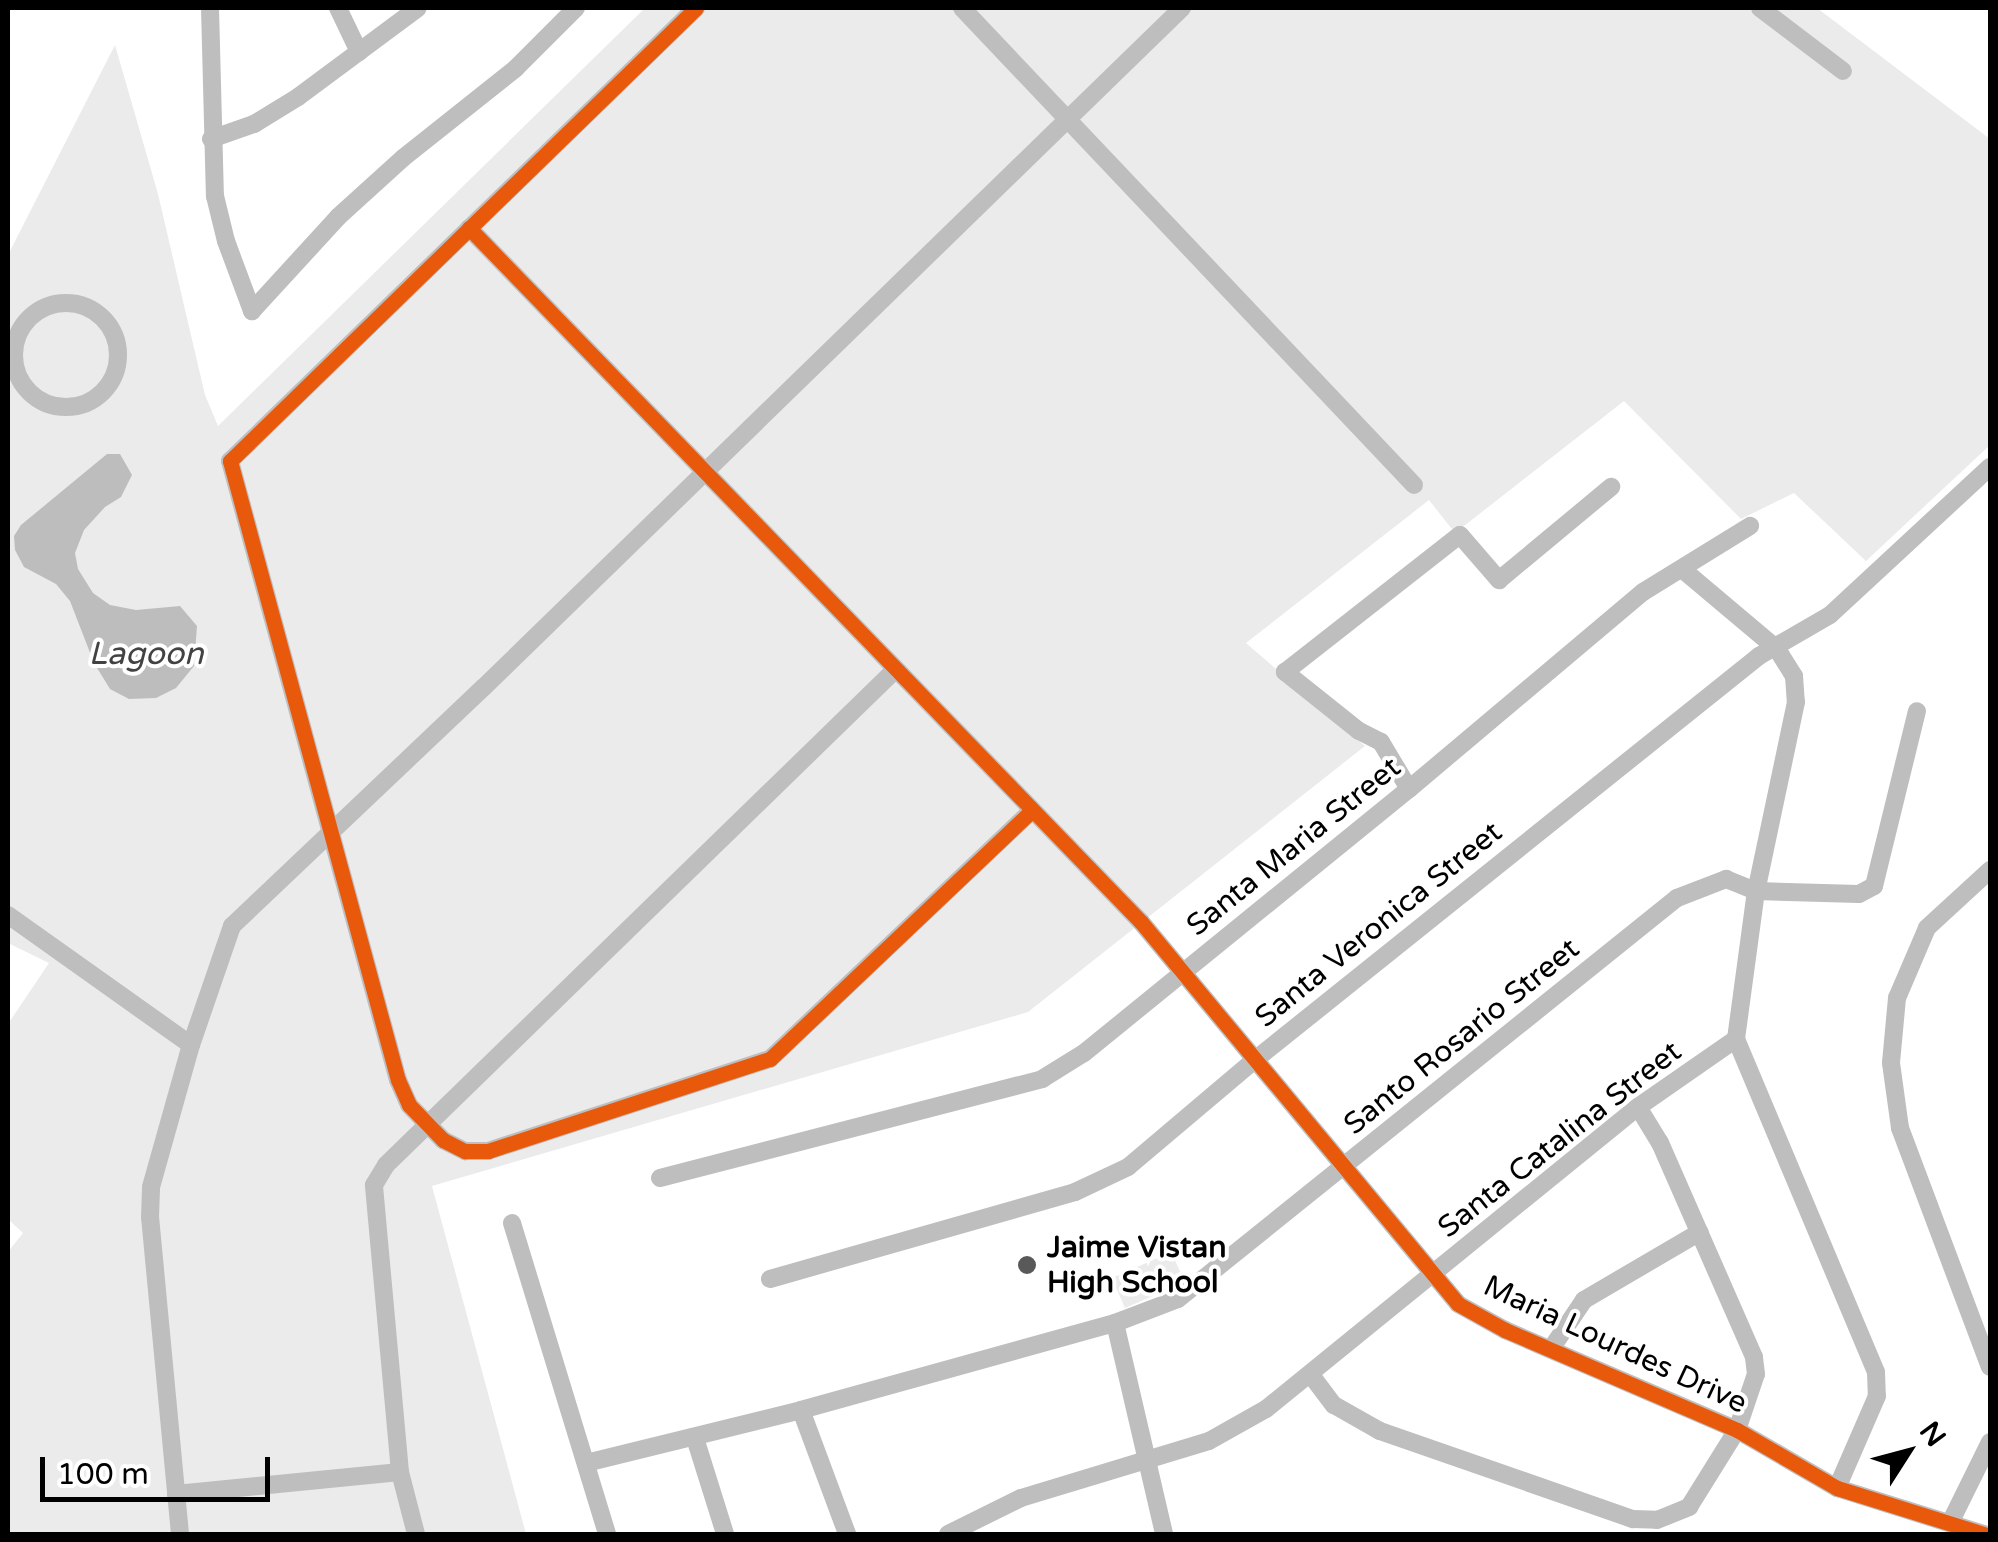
<!DOCTYPE html>
<style>
body{margin:0}
#map{position:relative;width:1998px;height:1542px;overflow:hidden;background:#fff;font-family:"Varela Round",sans-serif}
div>[style]{position:absolute}
.green>*{inset:0;background:#ebebeb}
.water>*{inset:0;background:#bdbdbd}
.minor>*{height:18px;margin:-9px;padding:0 9px;transform-origin:9px;border-radius:9px;background:#bebebe}
.minor>.ring{margin:-9px;padding:0;box-sizing:content-box;background:none;border:18px solid #bebebe;border-radius:50%}
.cycleway>*{height:15px;margin:-7.5px;padding:0 7.5px;transform-origin:7.5px;border-radius:7.5px;background:#e8590c}
.dots>*{width:28px;height:28px;translate:-50% -50%;box-sizing:border-box;border:5px solid #fff;border-radius:50%}
span{translate:-50% -50%;white-space:nowrap;text-align:center;line-height:1.15;-webkit-text-stroke:8px #fff;paint-order:stroke}
.street-label{font-size:30px;color:#000}
.poi-label{font-size:30px;color:#000;font-weight:700}
.left{translate:0 -50%;text-align:left}
.water-label{font-size:32px;color:#424242;font-style:italic}
.frame{position:absolute;inset:0;border:10px solid #000;pointer-events:none}
.north{position:absolute;left:1858px;top:1402px;width:100px;height:100px;-webkit-text-stroke:8px #fff;paint-order:stroke;rotate:54deg;font-size:28px;font-weight:700;line-height:40px;text-align:center;color:#000}
.north::after{content:'';display:block;margin:auto;width:35px;height:45px;background:#000;clip-path:polygon(50% 0,100% 100%,50% 72%,0 100%)}
.scale{position:absolute;left:40px;top:1457px;width:230px;height:45px;box-sizing:border-box;border:5px solid #000;border-top:0;padding-left:12px;font-size:30px;line-height:35px;white-space:nowrap;color:#000;-webkit-text-stroke:8px #fff;paint-order:stroke}
</style>
<div id="map">
<div class="green">
<i style="clip-path:polygon(645px 8px,1817px 8px,1990px 139px,1990px 445px,1866px 561px,1794px 493px,1741px 519px,1624px 401px,1455px 533px,1429px 500px,1246px 643px,1365px 746px,1028px 1012px,432px 1186px,526px 1534px,8px 1534px,8px 1252px,23px 1233px,8px 1219px,8px 1024px,49px 963px,8px 943px,8px 255px,115px 45px,158px 194px,205px 395px,218px 426px)"></i>
<i style="clip-path:polygon(1171px 1252px,1185px 1282px,1125px 1308px,1112px 1278px)"></i>
</div>
<div class="water">
<i style="clip-path:polygon(107px 454px,120px 454px,132px 475px,121px 497px,105px 507px,84px 530px,75px 553px,78px 569px,93px 593px,110px 605px,136px 610px,180px 606px,197px 626px,194px 666px,176px 688px,156px 698px,129px 699px,110px 689px,94px 663px,70px 601px,56px 584px,24px 567px,15px 550px,14px 536px,21px 525px)"></i>
</div>
<div class="minor">
<i style="left:210px;top:8px;width:188px;rotate:88.5deg"></i>
<i style="left:215px;top:196px;width:46px;rotate:76.3deg"></i>
<i style="left:226px;top:241px;width:75px;rotate:69.6deg"></i>
<i style="left:252px;top:311px;width:127px;rotate:-47.5deg"></i>
<i style="left:338px;top:217px;width:88px;rotate:-42.2deg"></i>
<i style="left:403px;top:158px;width:144px;rotate:-38.5deg"></i>
<i style="left:516px;top:68px;width:85px;rotate:-45deg"></i>
<i style="left:338px;top:8px;width:49px;rotate:64.5deg"></i>
<i style="left:696px;top:8px;width:650px;rotate:135.81deg"></i>
<i style="left:230px;top:461px;width:641px;rotate:74.82deg"></i>
<i style="left:398px;top:1080px;width:27px;rotate:66deg"></i>
<i style="left:409px;top:1105px;width:49px;rotate:45.8deg"></i>
<i style="left:443px;top:1140px;width:25px;rotate:27deg"></i>
<i style="left:465px;top:1151px;width:23px"></i>
<i style="left:488px;top:1151px;width:297px;rotate:-18.1deg"></i>
<i style="left:770px;top:1059px;width:361px;rotate:-43.5deg"></i>
<i style="left:962px;top:8px;width:657px;rotate:46.54deg"></i>
<i style="left:1760px;top:8px;width:104px;rotate:37.2deg"></i>
<i style="left:211px;top:139px;width:46px;rotate:-19.2deg"></i>
<i style="left:254px;top:124px;width:52px;rotate:-31.5deg"></i>
<i style="left:298px;top:97px;width:149px;rotate:-36.6deg"></i>
<i style="left:469px;top:228px;width:966px;rotate:45.92deg"></i>
<i style="left:1141px;top:922px;width:496px;rotate:50.3deg"></i>
<i style="left:1458px;top:1304px;width:54px;rotate:29deg"></i>
<i style="left:1505px;top:1330px;width:253px;rotate:23.3deg"></i>
<i style="left:1737px;top:1430px;width:116px;rotate:30.1deg"></i>
<i style="left:1837px;top:1488px;width:154px;rotate:17.4deg"></i>
<i class="ring" style="left:14px;top:303px;width:86px;height:86px"></i>
<i style="left:1682px;top:569px;width:124px;rotate:40.1deg"></i>
<i style="left:1777px;top:649px;width:32px;rotate:58deg"></i>
<i style="left:1794px;top:676px;width:26px;rotate:86deg"></i>
<i style="left:1796px;top:702px;width:193px;rotate:101.9deg"></i>
<i style="left:1756px;top:891px;width:149px;rotate:97.7deg"></i>
<i style="left:1736px;top:1039px;width:361px;rotate:67.2deg"></i>
<i style="left:1876px;top:1372px;width:24px;rotate:88deg"></i>
<i style="left:1877px;top:1396px;width:100px;rotate:113.5deg"></i>
<i style="left:1409px;top:789px;width:55px;rotate:-120.8deg"></i>
<i style="left:1381px;top:742px;width:25px;rotate:-153deg"></i>
<i style="left:1359px;top:731px;width:95px;rotate:-141.4deg"></i>
<i style="left:1285px;top:672px;width:222px;rotate:-38.1deg"></i>
<i style="left:1460px;top:535px;width:60px;rotate:49.1deg"></i>
<i style="left:1499px;top:580px;width:146px;rotate:-39.7deg"></i>
<i style="left:1990px;top:870px;width:86px;rotate:137.4deg"></i>
<i style="left:1927px;top:928px;width:76px;rotate:113.2deg"></i>
<i style="left:1897px;top:998px;width:65px;rotate:95.3deg"></i>
<i style="left:1891px;top:1063px;width:66px;rotate:82.1deg"></i>
<i style="left:1900px;top:1128px;width:255px;rotate:69.4deg"></i>
<i style="left:8px;top:915px;width:224px;rotate:35.4deg"></i>
<i style="left:660px;top:1178px;width:395px;rotate:-14.5deg"></i>
<i style="left:1042px;top:1079px;width:49px;rotate:-31.8deg"></i>
<i style="left:1084px;top:1053px;width:419px;rotate:-39.1deg"></i>
<i style="left:1409px;top:789px;width:306px;rotate:-40.1deg"></i>
<i style="left:1643px;top:592px;width:126px;rotate:-31.7deg"></i>
<i style="left:512px;top:1223px;width:325px;rotate:73deg"></i>
<i style="left:770px;top:1279px;width:317px;rotate:-15.9deg"></i>
<i style="left:1075px;top:1192px;width:59px;rotate:-25.3deg"></i>
<i style="left:1128px;top:1167px;width:167px;rotate:-40.2deg"></i>
<i style="left:1256px;top:1059px;width:645px;rotate:-38.7deg"></i>
<i style="left:1759px;top:656px;width:82px;rotate:-30deg"></i>
<i style="left:1830px;top:615px;width:218px;rotate:-42.8deg"></i>
<i style="left:1115px;top:1323px;width:217px;rotate:76.9deg"></i>
<i style="left:1551px;top:1349px;width:59px;rotate:-56deg"></i>
<i style="left:1584px;top:1300px;width:134px;rotate:-30.4deg"></i>
<i style="left:1311px;top:1375px;width:38px;rotate:53deg"></i>
<i style="left:1334px;top:1405px;width:53px;rotate:29.5deg"></i>
<i style="left:1380px;top:1431px;width:268px;rotate:19.2deg"></i>
<i style="left:1633px;top:1519px;width:24px;rotate:2deg"></i>
<i style="left:1657px;top:1520px;width:35px;rotate:-22deg"></i>
<i style="left:1689px;top:1507px;width:91px;rotate:-58.1deg"></i>
<i style="left:1737px;top:1430px;width:59px;rotate:-71.3deg"></i>
<i style="left:1756px;top:1374px;width:17px;rotate:-97deg"></i>
<i style="left:1754px;top:1357px;width:234px;rotate:-113.7deg"></i>
<i style="left:1660px;top:1143px;width:42px;rotate:-121.4deg"></i>
<i style="left:801px;top:1410px;width:132px;rotate:69.6deg"></i>
<i style="left:695px;top:1438px;width:101px;rotate:72.6deg"></i>
<i style="left:586px;top:1463px;width:221px;rotate:-13.8deg"></i>
<i style="left:801px;top:1410px;width:326px;rotate:-15.5deg"></i>
<i style="left:1115px;top:1323px;width:67px;rotate:-20.9deg"></i>
<i style="left:1178px;top:1299px;width:640px;rotate:-38.79deg"></i>
<i style="left:1677px;top:898px;width:53px;rotate:-21.2deg"></i>
<i style="left:1726px;top:879px;width:32px;rotate:22deg"></i>
<i style="left:1756px;top:891px;width:103px;rotate:1.7deg"></i>
<i style="left:1859px;top:894px;width:17px;rotate:-28deg"></i>
<i style="left:1874px;top:886px;width:180px;rotate:-76.2deg"></i>
<i style="left:176px;top:1494px;width:225px;rotate:-5.6deg"></i>
<i style="left:1951px;top:1521px;width:88px;rotate:-63.7deg"></i>
<i style="left:180px;top:1534px;width:318px;rotate:-95.4deg"></i>
<i style="left:150px;top:1217px;width:30px;rotate:-88deg"></i>
<i style="left:151px;top:1187px;width:148px;rotate:-74.3deg"></i>
<i style="left:191px;top:1045px;width:126px;rotate:-71deg"></i>
<i style="left:232px;top:926px;width:347px;rotate:-43.5deg"></i>
<i style="left:484px;top:687px;width:974px;rotate:-44.21deg"></i>
<i style="left:416px;top:1534px;width:64px;rotate:-104.5deg"></i>
<i style="left:400px;top:1472px;width:288px;rotate:-95.2deg"></i>
<i style="left:374px;top:1185px;width:23px;rotate:-59deg"></i>
<i style="left:386px;top:1165px;width:711px;rotate:-44.2deg"></i>
<i style="left:948px;top:1534px;width:81px;rotate:-26.3deg"></i>
<i style="left:1021px;top:1498px;width:196px;rotate:-16.9deg"></i>
<i style="left:1209px;top:1441px;width:65px;rotate:-29.3deg"></i>
<i style="left:1266px;top:1409px;width:479px;rotate:-39.1deg"></i>
<i style="left:1638px;top:1107px;width:119px;rotate:-34.8deg"></i>
</div>
<div class="cycleway">
<i style="left:696px;top:8px;width:650px;rotate:135.81deg"></i>
<i style="left:230px;top:461px;width:641px;rotate:74.82deg"></i>
<i style="left:398px;top:1080px;width:27px;rotate:66deg"></i>
<i style="left:409px;top:1105px;width:49px;rotate:45.8deg"></i>
<i style="left:443px;top:1140px;width:25px;rotate:27deg"></i>
<i style="left:465px;top:1151px;width:23px"></i>
<i style="left:488px;top:1151px;width:297px;rotate:-18.1deg"></i>
<i style="left:770px;top:1059px;width:361px;rotate:-43.5deg"></i>
<i style="left:469px;top:228px;width:966px;rotate:45.92deg"></i>
<i style="left:1141px;top:922px;width:496px;rotate:50.3deg"></i>
<i style="left:1458px;top:1304px;width:54px;rotate:29deg"></i>
<i style="left:1505px;top:1330px;width:253px;rotate:23.3deg"></i>
<i style="left:1737px;top:1430px;width:116px;rotate:30.1deg"></i>
<i style="left:1837px;top:1488px;width:154px;rotate:17.4deg"></i>
</div>
<div class="dots">
<i style="left:1027px;top:1265px;background:#595959"></i>
</div>
<div class="street-label">
<span style="left:1294px;top:847px;rotate:-39deg">Santa Maria Street</span>
<span style="left:1379px;top:925px;rotate:-39deg">Santa Veronica Street</span>
<span style="left:1462px;top:1037px;rotate:-39deg">Santo Rosario Street</span>
<span style="left:1560px;top:1140px;rotate:-38deg">Santa Catalina Street</span>
<span style="left:1615px;top:1345px;rotate:25deg">Maria Lourdes Drive</span>
</div>
<div class="poi-label">
<span class="left" style="left:1047px;top:1265px">Jaime Vistan<br>High School</span>
</div>
<div class="water-label">
<span style="left:146px;top:654px">Lagoon</span>
</div>
<div class="frame"></div>
<div class="north">N</div>
<div class="scale">100 m</div>
</div>
